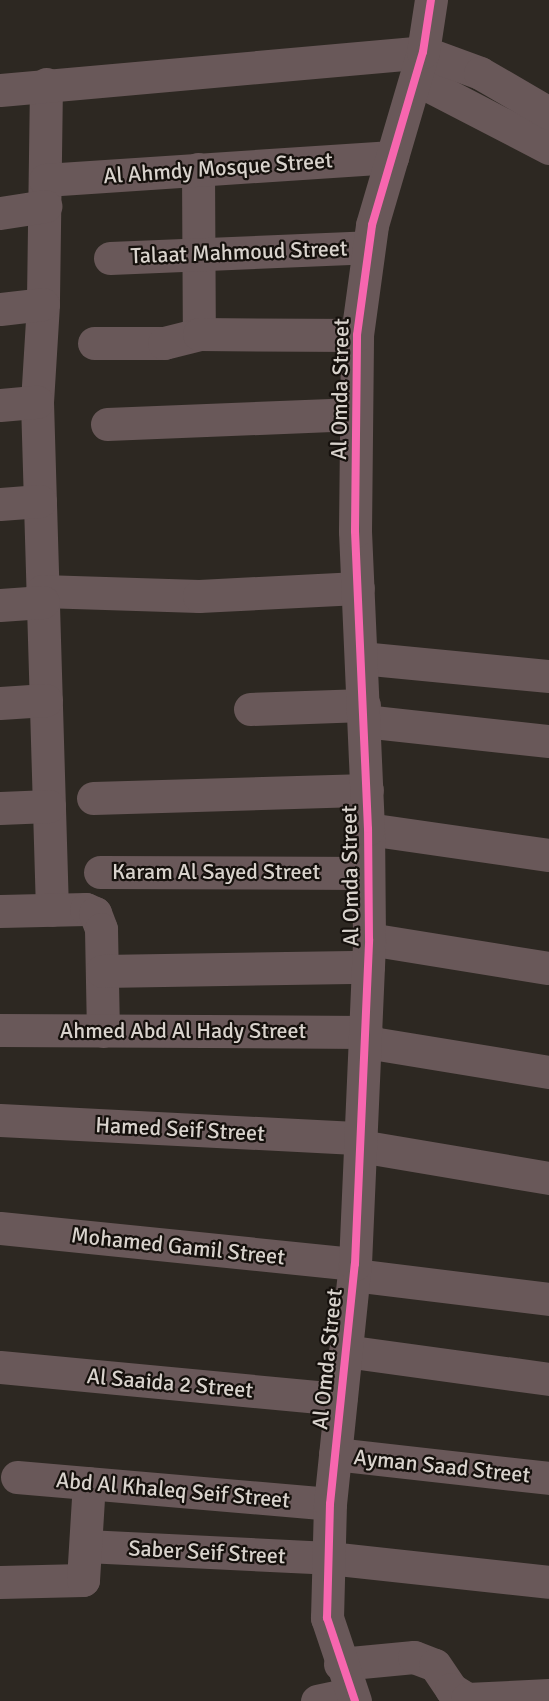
<!DOCTYPE html>
<style>
body{margin:0}
#map{position:relative;width:549px;height:1701px;overflow:hidden;background:#2d2822;font-family:Signika,sans-serif}
div>[style]{position:absolute}
.minor>*{height:33px;margin:-16.5px;padding:0 16.5px;transform-origin:16.5px;border-radius:16.5px;background:#695859}
.cycleway>*{height:8px;margin:-4px;padding:0 4px;transform-origin:4px;border-radius:4px;background:#f766af}
span{translate:-50% -50%;white-space:nowrap;text-align:center;line-height:1.15;-webkit-text-stroke:4.5px #16110d;paint-order:stroke}
.street-label{font-size:22px;color:#d9d3cd}
</style>
<div id="map">
<div class="minor">
<i style="left:416px;top:79px;width:150px;rotate:27.4deg"></i>
<i style="left:46px;top:84px;width:220px;rotate:90.8deg"></i>
<i style="left:43px;top:304px;width:98px;rotate:93.5deg"></i>
<i style="left:37px;top:402px;width:508px;rotate:88.31deg"></i>
<i style="left:0;top:90px;width:425px;rotate:-5.1deg"></i>
<i style="left:423px;top:52px;width:61px;rotate:20.2deg"></i>
<i style="left:480px;top:73px;width:80px;rotate:30.1deg"></i>
<i style="left:198px;top:169px;width:165px;rotate:89.7deg"></i>
<i style="left:45px;top:180px;width:348px;rotate:-3.8deg"></i>
<i style="left:0;top:213px;width:46px;rotate:-8.8deg"></i>
<i style="left:110px;top:258px;width:258px;rotate:-2.4deg"></i>
<i style="left:0;top:309px;width:43px;rotate:-6.6deg"></i>
<i style="left:94px;top:343px;width:70px"></i>
<i style="left:164px;top:343px;width:36px;rotate:-14deg"></i>
<i style="left:199px;top:334px;width:158px;rotate:0.4deg"></i>
<i style="left:0;top:405px;width:37px;rotate:-5deg"></i>
<i style="left:107px;top:424px;width:249px;rotate:-2.3deg"></i>
<i style="left:0;top:504px;width:40px;rotate:-4.3deg"></i>
<i style="left:42px;top:591px;width:157px;rotate:1.8deg"></i>
<i style="left:199px;top:596px;width:159px;rotate:-2.9deg"></i>
<i style="left:0;top:605px;width:43px;rotate:-4deg"></i>
<i style="left:361px;top:658px;width:189px;rotate:5.5deg"></i>
<i style="left:0;top:703px;width:46px;rotate:-3.7deg"></i>
<i style="left:250px;top:709px;width:114px;rotate:-2deg"></i>
<i style="left:364px;top:721px;width:186px;rotate:6.2deg"></i>
<i style="left:93px;top:798px;width:274px;rotate:-1.7deg"></i>
<i style="left:0;top:808px;width:49px;rotate:-2.3deg"></i>
<i style="left:368px;top:829px;width:183px;rotate:8.2deg"></i>
<i style="left:100px;top:872px;width:268px;rotate:0.2deg"></i>
<i style="left:0;top:911px;width:86px;rotate:-1.3deg"></i>
<i style="left:86px;top:909px;width:10px;rotate:24deg"></i>
<i style="left:95px;top:913px;width:17px;rotate:69deg"></i>
<i style="left:101px;top:929px;width:102px;rotate:88.9deg"></i>
<i style="left:369px;top:939px;width:182px;rotate:9.2deg"></i>
<i style="left:102px;top:971px;width:266px;rotate:-0.9deg"></i>
<i style="left:0;top:1030px;width:366px;rotate:0.3deg"></i>
<i style="left:366px;top:1042px;width:185px;rotate:9.3deg"></i>
<i style="left:0;top:1120px;width:361px;rotate:2.9deg"></i>
<i style="left:360px;top:1146px;width:192px;rotate:9.6deg"></i>
<i style="left:0;top:1228px;width:357px;rotate:5.8deg"></i>
<i style="left:354px;top:1275px;width:196px;rotate:7deg"></i>
<i style="left:345px;top:1351px;width:206px;rotate:7.8deg"></i>
<i style="left:0;top:1367px;width:342px;rotate:5.4deg"></i>
<i style="left:335px;top:1454px;width:215px;rotate:6.4deg"></i>
<i style="left:17px;top:1477px;width:314px;rotate:4.9deg"></i>
<i style="left:86px;top:1546px;width:243px;rotate:2.8deg"></i>
<i style="left:329px;top:1558px;width:221px;rotate:6.2deg"></i>
<i style="left:0;top:1582px;width:83px;rotate:-1.4deg"></i>
<i style="left:83px;top:1580px;width:97px;rotate:-86.5deg"></i>
<i style="left:340px;top:1664px;width:74px;rotate:-5.4deg"></i>
<i style="left:414px;top:1657px;width:22px;rotate:21deg"></i>
<i style="left:435px;top:1665px;width:29px;rotate:56deg"></i>
<i style="left:451px;top:1689px;width:19px;rotate:32deg"></i>
<i style="left:467px;top:1699px;width:82px;rotate:-2.8deg"></i>
<i style="left:317px;top:1701px;width:35px;rotate:-12deg"></i>
<i style="left:355px;top:1701px;width:88px;rotate:-108.6deg"></i>
<i style="left:327px;top:1618px;width:114px;rotate:-88.5deg"></i>
<i style="left:330px;top:1504px;width:241px;rotate:-84.1deg"></i>
<i style="left:355px;top:1264px;width:325px;rotate:-87.5deg"></i>
<i style="left:369px;top:939px;width:110px;rotate:-90.5deg"></i>
<i style="left:368px;top:829px;width:298px;rotate:-92.5deg"></i>
<i style="left:355px;top:531px;width:196px;rotate:-89.4deg"></i>
<i style="left:357px;top:335px;width:111px;rotate:-82.2deg"></i>
<i style="left:372px;top:225px;width:180px;rotate:-73.6deg"></i>
<i style="left:423px;top:52px;width:53px;rotate:-81.3deg"></i>
</div>
<div class="cycleway">
<i style="left:355px;top:1701px;width:88px;rotate:-108.6deg"></i>
<i style="left:327px;top:1618px;width:114px;rotate:-88.5deg"></i>
<i style="left:330px;top:1504px;width:241px;rotate:-84.1deg"></i>
<i style="left:355px;top:1264px;width:325px;rotate:-87.5deg"></i>
<i style="left:369px;top:939px;width:110px;rotate:-90.5deg"></i>
<i style="left:368px;top:829px;width:298px;rotate:-92.5deg"></i>
<i style="left:355px;top:531px;width:196px;rotate:-89.4deg"></i>
<i style="left:357px;top:335px;width:111px;rotate:-82.2deg"></i>
<i style="left:372px;top:225px;width:180px;rotate:-73.6deg"></i>
<i style="left:423px;top:52px;width:53px;rotate:-81.3deg"></i>
</div>
<div class="street-label">
<span style="left:218px;top:168px;rotate:-4deg">Al Ahmdy Mosque Street</span>
<span style="left:239px;top:252px;rotate:-2deg">Talaat Mahmoud Street</span>
<span style="left:340px;top:389px;rotate:-89deg">Al Omda Street</span>
<span style="left:216px;top:872px">Karam Al Sayed Street</span>
<span style="left:350px;top:876px;rotate:-91deg">Al Omda Street</span>
<span style="left:183px;top:1031px">Ahmed Abd Al Hady Street</span>
<span style="left:180px;top:1129px;rotate:3deg">Hamed Seif Street</span>
<span style="left:178px;top:1246px;rotate:6deg">Mohamed Gamil Street</span>
<span style="left:327px;top:1359px;rotate:-84deg">Al Omda Street</span>
<span style="left:170px;top:1383px;rotate:5deg">Al Saaida 2 Street</span>
<span style="left:442px;top:1466px;rotate:6deg">Ayman Saad Street</span>
<span style="left:173px;top:1490px;rotate:5deg">Abd Al Khaleq Seif Street</span>
<span style="left:207px;top:1552px;rotate:3deg">Saber Seif Street</span>
</div>
</div>
